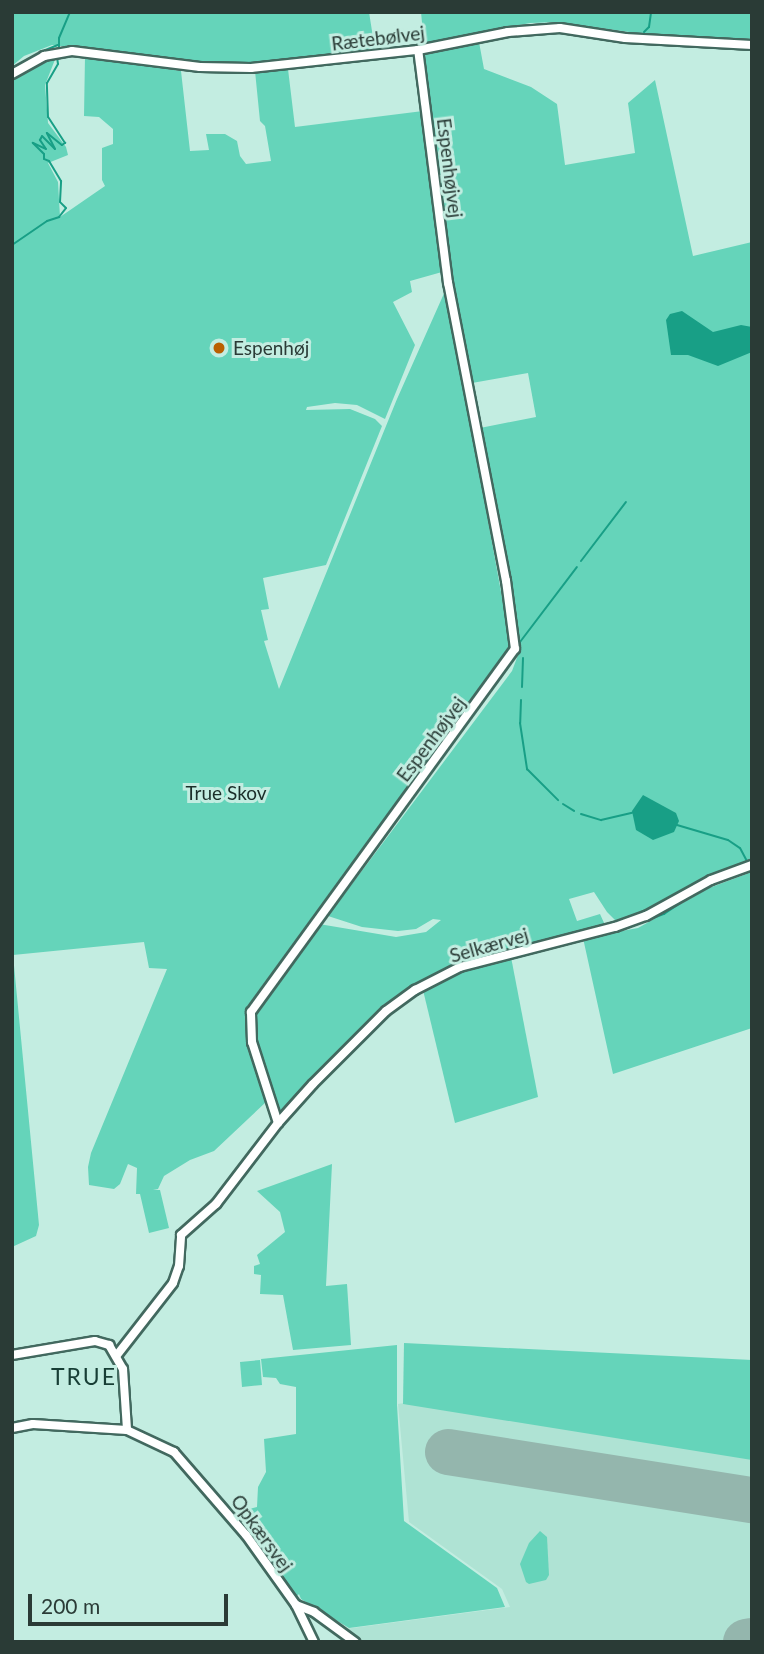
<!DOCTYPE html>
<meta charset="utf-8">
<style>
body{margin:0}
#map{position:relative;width:764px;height:1654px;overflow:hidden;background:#c3ede1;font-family:Lato,sans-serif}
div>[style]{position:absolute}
.built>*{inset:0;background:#afe3d4}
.green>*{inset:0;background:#65d4ba}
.water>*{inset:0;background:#189f86}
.stream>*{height:2px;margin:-1px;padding:0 1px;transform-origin:1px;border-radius:1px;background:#189f86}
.runway>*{height:46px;margin:-23px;padding:0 23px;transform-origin:23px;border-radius:23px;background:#94b6ad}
.roads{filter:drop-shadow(2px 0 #42695f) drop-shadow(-2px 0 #42695f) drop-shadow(0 2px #42695f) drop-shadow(0 -2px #42695f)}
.minor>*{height:8px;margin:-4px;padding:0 4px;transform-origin:4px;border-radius:4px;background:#fff}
.dots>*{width:19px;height:19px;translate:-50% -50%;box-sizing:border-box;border:4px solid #c3ede1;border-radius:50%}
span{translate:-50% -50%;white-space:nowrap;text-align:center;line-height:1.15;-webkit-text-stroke:6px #c3ede1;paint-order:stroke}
.street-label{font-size:19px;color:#2a3b36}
.poi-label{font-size:19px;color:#2a3b36}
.left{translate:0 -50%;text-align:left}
.park-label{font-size:19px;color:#1a2e29}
.quarter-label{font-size:23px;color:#173e35;letter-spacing:2px}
.frame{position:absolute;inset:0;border:14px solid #2a3b36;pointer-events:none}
.scale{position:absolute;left:28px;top:1594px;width:200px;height:32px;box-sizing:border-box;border:4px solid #2a3b36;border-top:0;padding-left:9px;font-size:21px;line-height:24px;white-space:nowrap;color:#2a3b36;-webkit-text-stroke:5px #c3ede1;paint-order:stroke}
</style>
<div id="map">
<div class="built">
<i style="clip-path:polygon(404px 1403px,752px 1458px,752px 1642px,364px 1642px,345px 1629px,510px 1607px,502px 1589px,409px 1522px,398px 1404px)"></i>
</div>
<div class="green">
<i style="clip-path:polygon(12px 12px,369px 12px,375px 50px,224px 65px,52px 45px,24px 56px,12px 66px)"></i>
<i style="clip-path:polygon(421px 12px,752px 12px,752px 39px,644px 34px,556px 22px,530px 23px,424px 44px)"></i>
<i style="clip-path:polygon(479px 42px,484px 69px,531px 87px,557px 104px,565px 165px,635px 153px,628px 103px,655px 80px,693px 256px,752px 242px,752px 862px,709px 877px,644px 912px,622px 920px,615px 920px,607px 912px,594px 892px,569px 899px,577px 921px,600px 914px,605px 925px,480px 956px,449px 966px,419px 982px,386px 1007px,280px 1113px,253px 1035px,256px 1009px,319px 924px,396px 937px,426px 932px,441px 920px,433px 919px,416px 929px,398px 931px,362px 927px,328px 916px,512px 671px,521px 647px,480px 428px,536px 417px,528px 373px,472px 383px,447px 246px,423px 58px,428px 52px)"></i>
<i style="clip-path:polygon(85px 56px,181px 71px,190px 151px,209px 150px,206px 134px,225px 134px,237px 141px,240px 156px,246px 164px,271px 161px,265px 126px,260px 121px,255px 71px,288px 69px,295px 127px,423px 111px,442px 272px,410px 281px,412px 292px,393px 302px,415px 345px,385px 419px,357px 405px,335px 403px,307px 407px,306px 410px,350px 409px,375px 419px,382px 426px,326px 565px,263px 578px,269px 609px,261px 610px,268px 640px,264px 641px,279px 689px,397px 399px,446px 289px,511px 647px,509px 656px,248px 1009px,246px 1030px,266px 1102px,214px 1151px,190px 1160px,164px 1176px,158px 1189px,153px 1190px,160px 1190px,169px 1228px,149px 1233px,140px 1194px,136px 1194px,137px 1168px,128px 1164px,120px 1184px,114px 1189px,89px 1185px,88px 1167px,91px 1153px,167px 969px,149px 968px,144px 942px,13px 955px,39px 1225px,36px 1236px,12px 1247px,12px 81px,26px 70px,56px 57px,45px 85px,48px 123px,66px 147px,68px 155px,48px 163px,58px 182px,60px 217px,105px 186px,102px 180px,102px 148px,113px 144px,113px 129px,99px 117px,84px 116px)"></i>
<i style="clip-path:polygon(752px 872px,752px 1028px,613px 1074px,583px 938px,638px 928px,709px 888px)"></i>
<i style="clip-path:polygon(511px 957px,538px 1097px,455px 1123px,423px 990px,484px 962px)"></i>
<i style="clip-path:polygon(332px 1164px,326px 1286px,347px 1284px,351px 1345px,293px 1350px,283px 1295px,260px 1294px,261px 1275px,254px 1274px,254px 1266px,260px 1264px,257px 1255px,285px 1232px,280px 1212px,257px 1191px)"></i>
<i style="clip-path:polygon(404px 1343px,752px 1360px,752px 1460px,403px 1404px)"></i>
<i style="clip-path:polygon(397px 1345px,397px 1405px,404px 1521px,497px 1588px,505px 1607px,349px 1628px,301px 1599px,299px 1594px,295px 1598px,241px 1522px,241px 1511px,257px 1507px,258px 1487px,266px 1472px,264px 1439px,296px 1434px,296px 1387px,280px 1384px,276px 1378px,263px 1377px,261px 1359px)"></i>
<i style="clip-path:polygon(260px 1360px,262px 1385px,242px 1387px,240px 1362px)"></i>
<i style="clip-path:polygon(540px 1531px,547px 1537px,549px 1575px,546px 1580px,529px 1584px,526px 1582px,520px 1564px,529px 1543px)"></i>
</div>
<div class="water">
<i style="clip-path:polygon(682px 311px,713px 332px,741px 325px,752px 327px,752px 352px,718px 366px,688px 355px,671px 355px,666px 320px,670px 314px)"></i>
<i style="clip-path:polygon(643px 795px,676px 813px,679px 821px,674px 832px,653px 840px,636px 830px,632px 811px)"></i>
</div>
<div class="stream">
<i style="left:644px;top:32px;width:7px;rotate:-45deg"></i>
<i style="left:649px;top:27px;width:15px;rotate:-82deg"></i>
<i style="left:59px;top:47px;width:9px;rotate:-90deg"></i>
<i style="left:59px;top:38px;width:28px;rotate:-67deg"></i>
<i style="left:43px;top:51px;width:16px;rotate:-22deg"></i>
<i style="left:12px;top:245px;width:42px;rotate:-34.4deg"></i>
<i style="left:47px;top:221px;width:13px;rotate:-18deg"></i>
<i style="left:59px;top:217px;width:11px;rotate:-52deg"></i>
<i style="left:66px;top:208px;width:8px;rotate:-135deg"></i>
<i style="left:60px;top:202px;width:21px;rotate:-87deg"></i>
<i style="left:61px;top:181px;width:23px;rotate:-121deg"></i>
<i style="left:49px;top:161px;width:5px;rotate:-158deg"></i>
<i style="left:44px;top:159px;width:5px;rotate:-90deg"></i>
<i style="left:44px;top:154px;width:16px;rotate:-135deg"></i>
<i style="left:33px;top:143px;width:14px;rotate:25deg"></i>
<i style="left:46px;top:149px;width:11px;rotate:-124deg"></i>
<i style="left:40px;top:140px;width:4px;rotate:-63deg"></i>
<i style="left:42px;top:136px;width:18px;rotate:45deg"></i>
<i style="left:55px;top:149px;width:18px;rotate:-117deg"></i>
<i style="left:47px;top:133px;width:19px;rotate:39deg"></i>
<i style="left:62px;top:145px;width:4px;rotate:-34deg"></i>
<i style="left:65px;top:143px;width:31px;rotate:-123deg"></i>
<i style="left:48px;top:117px;width:34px;rotate:-92deg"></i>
<i style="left:47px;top:83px;width:22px;rotate:-60deg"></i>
<i style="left:58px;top:64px;width:7px;rotate:-98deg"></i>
<i style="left:581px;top:561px;width:74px;rotate:-52.7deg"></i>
<i style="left:520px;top:651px;width:9px;rotate:-90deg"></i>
<i style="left:520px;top:642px;width:94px;rotate:-52.8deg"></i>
<i style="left:522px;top:687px;width:29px;rotate:-88deg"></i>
<i style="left:521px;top:700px;width:23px;rotate:92deg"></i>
<i style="left:520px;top:723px;width:47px;rotate:81.3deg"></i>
<i style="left:527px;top:769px;width:44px;rotate:45deg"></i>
<i style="left:563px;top:804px;width:13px;rotate:32deg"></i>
<i style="left:581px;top:814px;width:21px;rotate:17deg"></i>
<i style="left:601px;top:820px;width:32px;rotate:-13deg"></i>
<i style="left:677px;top:825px;width:53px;rotate:16.4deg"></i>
<i style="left:728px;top:840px;width:14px;rotate:34deg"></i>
<i style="left:740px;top:848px;width:15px;rotate:62deg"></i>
<i style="left:731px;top:877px;width:22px;rotate:-16deg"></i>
<i style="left:624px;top:929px;width:43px;rotate:-20.6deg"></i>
<i style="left:664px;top:914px;width:34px;rotate:-34deg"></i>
<i style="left:596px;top:937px;width:19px;rotate:-16deg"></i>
</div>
<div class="runway">
<i style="left:448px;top:1452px;width:308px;rotate:9deg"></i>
<i style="left:746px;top:1642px;width:6px;rotate:-9deg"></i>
</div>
<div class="roads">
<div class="minor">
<i style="left:12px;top:74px;width:37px;rotate:-29deg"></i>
<i style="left:44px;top:56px;width:28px;rotate:-10deg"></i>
<i style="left:72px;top:51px;width:129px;rotate:7.1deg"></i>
<i style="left:200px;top:67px;width:51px;rotate:1.1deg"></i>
<i style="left:251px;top:68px;width:168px;rotate:-6.2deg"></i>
<i style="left:418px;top:50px;width:92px;rotate:-11.3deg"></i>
<i style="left:508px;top:32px;width:52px;rotate:-4.4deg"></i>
<i style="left:560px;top:28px;width:66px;rotate:8.7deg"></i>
<i style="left:625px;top:38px;width:127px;rotate:3.2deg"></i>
<i style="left:278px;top:1123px;width:85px;rotate:-107.8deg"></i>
<i style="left:252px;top:1042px;width:30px;rotate:-92deg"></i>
<i style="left:251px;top:1012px;width:449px;rotate:-54deg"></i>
<i style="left:515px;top:649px;width:69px;rotate:-97.5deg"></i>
<i style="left:506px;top:581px;width:304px;rotate:-101deg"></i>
<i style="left:448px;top:283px;width:235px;rotate:-97.3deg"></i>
<i style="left:12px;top:1355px;width:84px;rotate:-9.6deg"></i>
<i style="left:95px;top:1341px;width:15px;rotate:16deg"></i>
<i style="left:109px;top:1345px;width:28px;rotate:60deg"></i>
<i style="left:123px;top:1369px;width:61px;rotate:86.2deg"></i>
<i style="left:117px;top:1355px;width:91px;rotate:-52.1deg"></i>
<i style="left:173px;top:1283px;width:18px;rotate:-71deg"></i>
<i style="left:179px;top:1266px;width:31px;rotate:-86deg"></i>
<i style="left:181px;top:1235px;width:47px;rotate:-41.5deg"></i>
<i style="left:216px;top:1204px;width:102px;rotate:-52.6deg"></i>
<i style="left:278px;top:1123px;width:52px;rotate:-48.1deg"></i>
<i style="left:313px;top:1084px;width:103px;rotate:-45deg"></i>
<i style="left:386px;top:1011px;width:36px;rotate:-36deg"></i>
<i style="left:415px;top:990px;width:51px;rotate:-27.1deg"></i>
<i style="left:460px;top:967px;width:160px;rotate:-14.5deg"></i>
<i style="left:615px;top:927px;width:33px;rotate:-20deg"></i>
<i style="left:646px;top:916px;width:74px;rotate:-29deg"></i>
<i style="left:711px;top:880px;width:44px;rotate:-20.1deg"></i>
<i style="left:12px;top:1428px;width:21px;rotate:-11deg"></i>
<i style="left:33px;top:1424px;width:94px;rotate:3.7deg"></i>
<i style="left:127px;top:1430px;width:52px;rotate:25.1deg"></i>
<i style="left:174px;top:1452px;width:110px;rotate:49.1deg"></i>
<i style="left:246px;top:1535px;width:86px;rotate:54.5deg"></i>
<i style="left:296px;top:1605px;width:41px;rotate:64.1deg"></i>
<i style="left:296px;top:1605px;width:19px;rotate:21deg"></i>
<i style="left:314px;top:1612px;width:51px;rotate:36.2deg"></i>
</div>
</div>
<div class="dots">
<i style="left:219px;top:348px;background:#ba6001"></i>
</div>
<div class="street-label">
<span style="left:378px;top:38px;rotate:-7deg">Rætebølvej</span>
<span style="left:450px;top:168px;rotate:83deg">Espenhøjvej</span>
<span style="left:431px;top:739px;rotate:-53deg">Espenhøjvej</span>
<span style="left:489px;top:945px;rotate:-16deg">Selkærvej</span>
<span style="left:262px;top:1533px;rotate:54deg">Opkærsvej</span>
</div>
<div class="poi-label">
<span class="left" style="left:233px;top:348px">Espenhøj</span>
</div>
<div class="park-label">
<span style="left:226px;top:793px">True Skov</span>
</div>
<div class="quarter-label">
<span style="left:84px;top:1376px">TRUE</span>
</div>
<div class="frame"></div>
<div class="scale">200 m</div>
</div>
